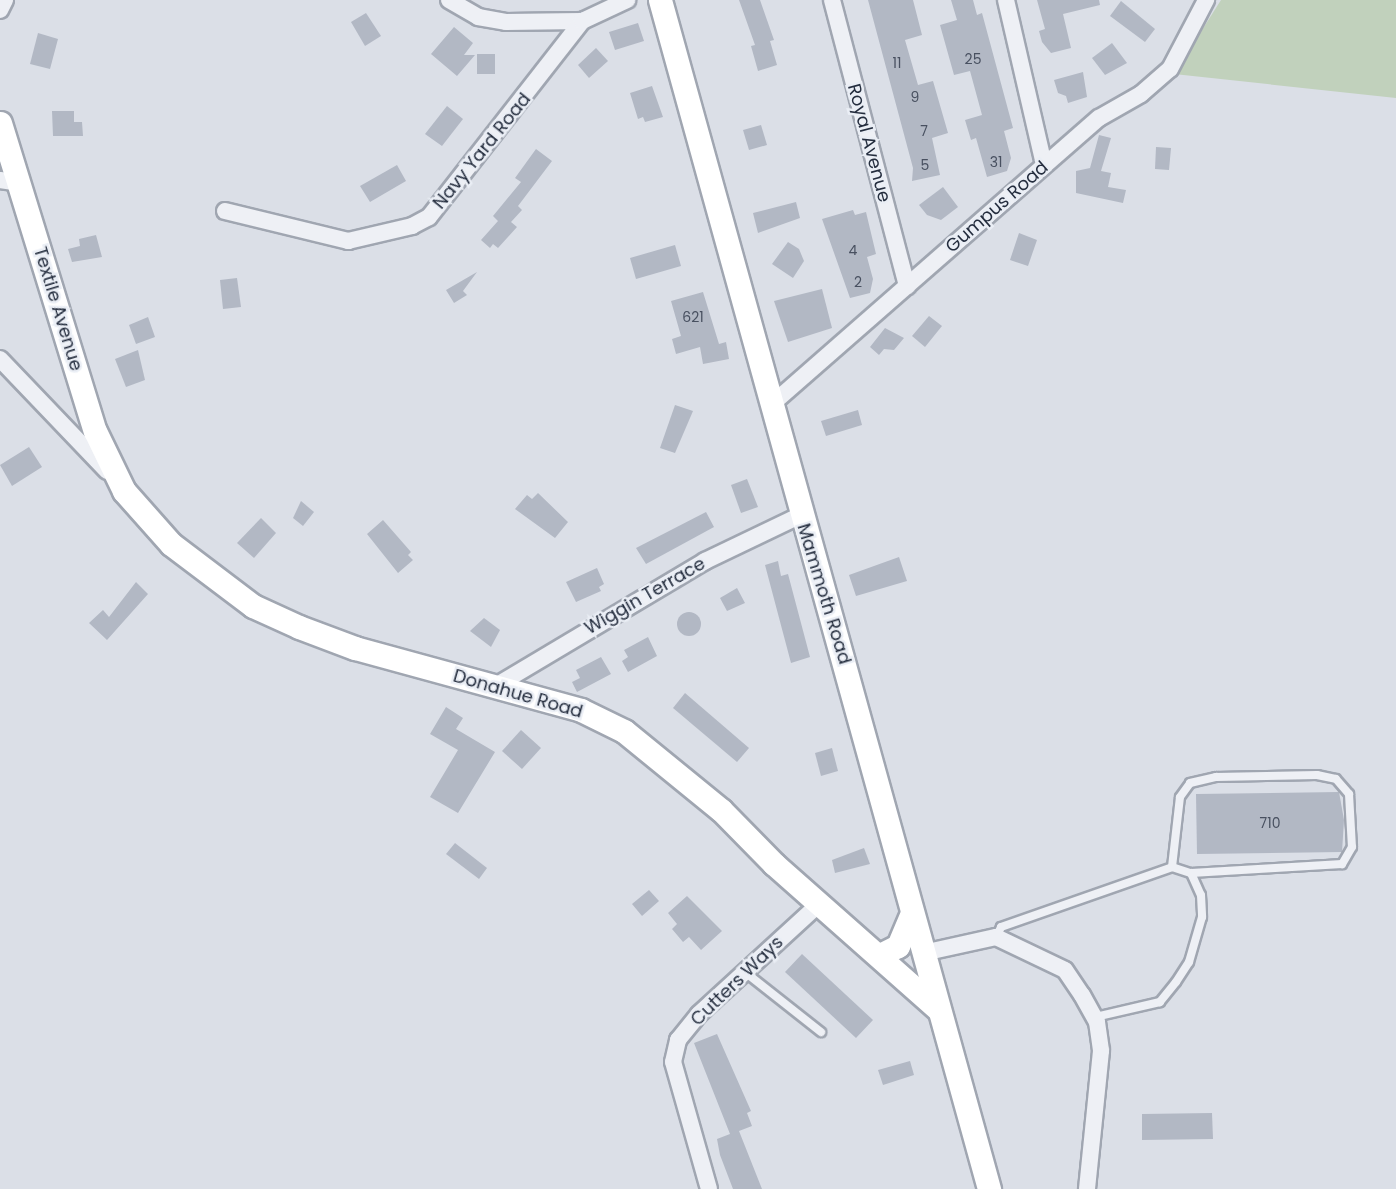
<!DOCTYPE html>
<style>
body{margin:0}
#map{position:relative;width:1396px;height:1189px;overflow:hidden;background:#dbdfe7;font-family:Poppins,sans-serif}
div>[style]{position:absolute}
.green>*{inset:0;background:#c1d1bc}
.building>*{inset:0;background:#b2b8c4}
.round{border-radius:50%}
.roads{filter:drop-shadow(2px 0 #a0a6b1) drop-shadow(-2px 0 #a0a6b1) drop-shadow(0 2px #a0a6b1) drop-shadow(0 -2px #a0a6b1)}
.service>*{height:8px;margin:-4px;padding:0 4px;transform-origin:4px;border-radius:4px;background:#eef0f5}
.minor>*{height:16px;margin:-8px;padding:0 8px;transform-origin:8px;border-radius:8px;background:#eef0f5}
.secondary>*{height:23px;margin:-11.5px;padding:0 11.5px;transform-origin:11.5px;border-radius:11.5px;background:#fff}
span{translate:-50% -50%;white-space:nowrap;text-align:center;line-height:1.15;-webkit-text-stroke:5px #eaeef5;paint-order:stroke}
.number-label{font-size:14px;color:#485060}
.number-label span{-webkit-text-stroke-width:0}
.street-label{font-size:18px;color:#242d3e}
</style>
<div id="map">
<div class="green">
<i style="clip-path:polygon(1221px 0,1396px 0,1396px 98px,1174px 74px)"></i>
</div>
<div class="building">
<i style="clip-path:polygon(739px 0,760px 0,774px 40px,770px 41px,777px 65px,758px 71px,751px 46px,755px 45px)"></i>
<i style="clip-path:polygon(868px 0,913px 0,922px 35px,905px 40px,918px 85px,933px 81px,948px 133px,932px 138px,940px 175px,912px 181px,913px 168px)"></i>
<i style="clip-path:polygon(951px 0,973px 0,977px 15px,982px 13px,1013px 128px,1004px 131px,1011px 158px,1007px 171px,987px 177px,976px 138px,971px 140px,965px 120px,982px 115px,970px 71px,954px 75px,940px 25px,957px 20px)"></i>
<i style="clip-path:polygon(1037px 0,1099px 0,1100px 5px,1063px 14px,1071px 48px,1051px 53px,1042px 42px,1039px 31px,1045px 29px)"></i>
<i style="clip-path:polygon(1121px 1px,1155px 29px,1145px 42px,1110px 16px)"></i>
<i style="clip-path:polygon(366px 13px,381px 36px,365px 46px,351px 22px)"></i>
<i style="clip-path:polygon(638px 23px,644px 41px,615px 50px,609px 32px)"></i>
<i style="clip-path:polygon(454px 27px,473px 43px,464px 55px,475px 55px,457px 76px,431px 54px)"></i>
<i style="clip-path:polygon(38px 33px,58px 39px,50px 69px,30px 64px)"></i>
<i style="clip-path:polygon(1112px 43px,1127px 63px,1105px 75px,1092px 58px)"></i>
<i style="clip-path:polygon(596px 48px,608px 61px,589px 78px,578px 65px)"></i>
<i style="clip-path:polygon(477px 54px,495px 54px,495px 74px,477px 74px)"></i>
<i style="clip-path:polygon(1083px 72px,1087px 97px,1068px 103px,1066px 96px,1058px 93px,1054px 80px)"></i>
<i style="clip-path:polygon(652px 86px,663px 117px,645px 122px,643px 117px,638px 119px,630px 93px)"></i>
<i style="clip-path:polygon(447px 106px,463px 119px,442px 146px,425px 134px)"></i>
<i style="clip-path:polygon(52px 111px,74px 111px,74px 122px,82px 122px,83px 136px,53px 136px)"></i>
<i style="clip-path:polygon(761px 125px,767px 145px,749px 150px,743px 130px)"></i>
<i style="clip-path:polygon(1099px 135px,1111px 138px,1101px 171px,1111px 173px,1108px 187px,1126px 190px,1123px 203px,1076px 193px,1076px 171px,1090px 168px)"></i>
<i style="clip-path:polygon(1156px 147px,1171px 148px,1169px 170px,1155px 169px)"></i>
<i style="clip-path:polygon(536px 149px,552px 161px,518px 206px,522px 210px,511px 222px,517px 227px,498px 248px,493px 244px,490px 248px,481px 240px,498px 221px,493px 216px,521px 182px,515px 178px)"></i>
<i style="clip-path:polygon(397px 165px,406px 181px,370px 202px,360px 186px)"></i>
<i style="clip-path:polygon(943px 187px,958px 207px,941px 220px,927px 215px,919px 205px)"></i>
<i style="clip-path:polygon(796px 202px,800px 218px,758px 233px,753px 213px)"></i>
<i style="clip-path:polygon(853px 210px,855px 215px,866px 212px,876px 254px,867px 257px,873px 279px,870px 293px,850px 298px,822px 219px)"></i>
<i style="clip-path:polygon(1019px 233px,1037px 240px,1028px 266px,1010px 260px)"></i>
<i style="clip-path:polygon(96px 235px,102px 257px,72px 262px,68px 249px,80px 246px,79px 239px)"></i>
<i style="clip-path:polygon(788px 242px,799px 249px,804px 261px,793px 278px,772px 264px)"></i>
<i style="clip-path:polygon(675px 245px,681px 266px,636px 279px,630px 258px)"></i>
<i style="clip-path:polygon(477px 272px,463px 291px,467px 295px,454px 303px,446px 290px)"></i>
<i style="clip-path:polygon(237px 278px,241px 307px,223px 309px,220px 280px)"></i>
<i style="clip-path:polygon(822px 289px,832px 328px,788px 342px,774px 301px)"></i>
<i style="clip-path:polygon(703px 292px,719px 344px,726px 342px,729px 359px,703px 364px,700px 347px,676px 354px,672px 339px,681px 336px,671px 301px)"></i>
<i style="clip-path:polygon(929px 316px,942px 326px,925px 347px,912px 336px)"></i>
<i style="clip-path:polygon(148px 317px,155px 337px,136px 344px,129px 325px)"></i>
<i style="clip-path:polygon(885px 328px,904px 338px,894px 350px,884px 349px,879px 355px,870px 347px)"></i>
<i style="clip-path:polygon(138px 350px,145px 380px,126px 387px,115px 359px)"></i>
<i style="clip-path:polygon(675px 405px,693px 411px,675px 453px,660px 448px)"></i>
<i style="clip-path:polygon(858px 410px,862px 425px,826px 436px,821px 421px)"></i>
<i style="clip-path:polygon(29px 447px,42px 467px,12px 486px,0 465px)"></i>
<i style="clip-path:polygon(747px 479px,758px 507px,741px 513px,731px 485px)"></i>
<i style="clip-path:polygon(538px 493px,568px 522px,555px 538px,515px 509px,527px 495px,532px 499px)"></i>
<i style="clip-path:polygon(301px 501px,314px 512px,303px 526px,293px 518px)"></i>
<i style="clip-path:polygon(706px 512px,714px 527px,646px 564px,636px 548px)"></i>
<i style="clip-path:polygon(261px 518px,276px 533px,254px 558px,237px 543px)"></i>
<i style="clip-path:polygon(383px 520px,411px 552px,408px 555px,413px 560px,398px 573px,367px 534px)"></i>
<i style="clip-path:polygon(899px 557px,907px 581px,856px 596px,849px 575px)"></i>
<i style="clip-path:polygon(778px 561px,781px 576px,788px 574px,810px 657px,791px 663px,765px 565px)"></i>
<i style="clip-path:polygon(597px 568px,604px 584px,599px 587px,601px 591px,576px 602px,566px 582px)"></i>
<i style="clip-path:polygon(136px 582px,148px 594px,107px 640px,89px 623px,103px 610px,109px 617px)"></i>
<i style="clip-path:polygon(737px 588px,745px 603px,727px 611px,720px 598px)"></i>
<i class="round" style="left:677px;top:612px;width:24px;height:24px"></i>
<i style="clip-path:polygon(484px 618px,500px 630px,491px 647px,470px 631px)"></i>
<i style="clip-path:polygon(648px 637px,657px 656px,628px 672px,622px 661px,628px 657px,624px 650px)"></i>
<i style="clip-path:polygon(601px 657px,611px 674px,577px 692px,572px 682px,580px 678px,576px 670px)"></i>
<i style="clip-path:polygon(685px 693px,749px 748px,737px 762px,673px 708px)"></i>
<i style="clip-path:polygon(446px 707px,463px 718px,456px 729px,495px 752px,458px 813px,430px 797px,458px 750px,430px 734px)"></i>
<i style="clip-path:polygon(521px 730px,541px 748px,522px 769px,502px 751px)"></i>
<i style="clip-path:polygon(832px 748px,838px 771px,821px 776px,815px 753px)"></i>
<i style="clip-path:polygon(1339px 792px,1344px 820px,1342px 852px,1197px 854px,1196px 794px)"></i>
<i style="clip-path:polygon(455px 843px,487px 868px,479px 879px,446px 854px)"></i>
<i style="clip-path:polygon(864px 848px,870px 864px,835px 873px,832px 860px)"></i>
<i style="clip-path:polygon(649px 890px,659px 901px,642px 916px,632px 904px)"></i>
<i style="clip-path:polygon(687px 896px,722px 931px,701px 950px,689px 937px,683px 942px,672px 929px,677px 924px,668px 913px)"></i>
<i style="clip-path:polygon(802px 954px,873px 1020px,856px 1038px,785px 972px)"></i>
<i style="clip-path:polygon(717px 1034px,751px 1111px,747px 1113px,752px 1126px,739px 1131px,762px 1189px,733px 1189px,720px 1155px,717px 1139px,730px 1134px,694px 1043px)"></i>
<i style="clip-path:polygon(910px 1061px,914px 1075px,883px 1085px,878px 1070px)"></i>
<i style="clip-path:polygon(1212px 1113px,1213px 1139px,1142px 1140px,1142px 1114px)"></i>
</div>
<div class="roads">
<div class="service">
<i style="left:1172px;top:867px;width:70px;rotate:-83.5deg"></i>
<i style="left:1180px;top:797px;width:17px;rotate:-54deg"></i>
<i style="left:1190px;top:783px;width:27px;rotate:-13deg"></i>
<i style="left:1216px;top:777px;width:101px;rotate:-1.1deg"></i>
<i style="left:1317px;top:775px;width:19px;rotate:12deg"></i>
<i style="left:1336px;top:779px;width:20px;rotate:49deg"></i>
<i style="left:1349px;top:794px;width:53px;rotate:86.8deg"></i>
<i style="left:1352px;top:847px;width:20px;rotate:120deg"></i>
<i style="left:1342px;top:864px;width:151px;rotate:176.6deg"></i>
<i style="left:996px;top:937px;width:11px;rotate:-63deg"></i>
<i style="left:1001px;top:927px;width:181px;rotate:-19.3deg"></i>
<i style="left:1172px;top:867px;width:20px;rotate:18deg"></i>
<i style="left:1191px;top:873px;width:24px;rotate:66deg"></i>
<i style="left:1201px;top:895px;width:22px;rotate:87deg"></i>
<i style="left:1202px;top:917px;width:47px;rotate:106.1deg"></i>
<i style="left:1189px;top:962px;width:24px;rotate:123deg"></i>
<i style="left:1176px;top:982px;width:26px;rotate:129deg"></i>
<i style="left:1160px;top:1002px;width:67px;rotate:167deg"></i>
<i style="left:745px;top:972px;width:97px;rotate:38.3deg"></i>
</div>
<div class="minor">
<i style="left:449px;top:0;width:34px;rotate:30deg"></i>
<i style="left:478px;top:17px;width:28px;rotate:10deg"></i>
<i style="left:506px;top:22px;width:76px;rotate:-0.8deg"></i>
<i style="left:832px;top:0;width:296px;rotate:75.3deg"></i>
<i style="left:1006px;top:0;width:168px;rotate:77deg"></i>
<i style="left:0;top:10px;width:11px;rotate:-63deg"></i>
<i style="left:0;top:180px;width:19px;rotate:9deg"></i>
<i style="left:225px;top:211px;width:127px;rotate:13.7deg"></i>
<i style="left:348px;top:241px;width:66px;rotate:-13.2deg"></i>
<i style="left:412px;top:226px;width:19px;rotate:-28deg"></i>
<i style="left:429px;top:217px;width:249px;rotate:-52deg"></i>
<i style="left:582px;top:21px;width:50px;rotate:-25deg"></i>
<i style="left:0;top:359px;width:155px;rotate:46.3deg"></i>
<i style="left:772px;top:404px;width:434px;rotate:-41.2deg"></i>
<i style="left:1099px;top:118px;width:48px;rotate:-29.7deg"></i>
<i style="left:1141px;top:94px;width:38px;rotate:-41deg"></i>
<i style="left:1170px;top:69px;width:78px;rotate:-62.4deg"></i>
<i style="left:494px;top:687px;width:246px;rotate:-30.8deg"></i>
<i style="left:705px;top:561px;width:106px;rotate:-25.6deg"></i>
<i style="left:923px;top:953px;width:75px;rotate:-12.4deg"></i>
<i style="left:996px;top:937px;width:76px;rotate:25.6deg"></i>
<i style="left:1065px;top:970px;width:30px;rotate:56deg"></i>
<i style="left:1082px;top:995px;width:31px;rotate:61deg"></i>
<i style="left:1097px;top:1022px;width:29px;rotate:82deg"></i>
<i style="left:1101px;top:1051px;width:139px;rotate:95.8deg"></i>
<i style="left:709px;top:1189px;width:132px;rotate:-105.8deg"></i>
<i style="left:673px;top:1062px;width:23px;rotate:-77deg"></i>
<i style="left:678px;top:1040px;width:33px;rotate:-51deg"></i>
<i style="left:699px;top:1014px;width:163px;rotate:-42.5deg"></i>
</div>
<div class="secondary">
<i style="left:660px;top:0;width:1234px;rotate:74.53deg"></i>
<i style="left:0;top:123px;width:322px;rotate:72.9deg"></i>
<i style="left:95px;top:431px;width:67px;rotate:64.2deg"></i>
<i style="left:124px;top:491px;width:71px;rotate:48.4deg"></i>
<i style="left:171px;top:544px;width:103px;rotate:37.1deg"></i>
<i style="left:253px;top:606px;width:51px;rotate:24.5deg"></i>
<i style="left:299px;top:627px;width:60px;rotate:20.6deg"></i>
<i style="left:355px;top:648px;width:234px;rotate:15.3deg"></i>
<i style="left:581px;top:710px;width:48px;rotate:26deg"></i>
<i style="left:624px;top:731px;width:125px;rotate:39.2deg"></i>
<i style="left:721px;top:810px;width:76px;rotate:45.5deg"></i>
<i style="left:774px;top:864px;width:219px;rotate:41.5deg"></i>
<i style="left:880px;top:955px;width:20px;rotate:-27deg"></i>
<i style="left:898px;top:946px;width:36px;rotate:-67deg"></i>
</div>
</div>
<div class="number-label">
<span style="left:973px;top:59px">25</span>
<span style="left:897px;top:63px">11</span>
<span style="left:915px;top:97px">9</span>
<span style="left:924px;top:131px">7</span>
<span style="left:996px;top:162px">31</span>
<span style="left:925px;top:165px">5</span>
<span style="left:853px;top:250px">4</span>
<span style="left:858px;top:282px">2</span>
<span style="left:693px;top:317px">621</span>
<span style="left:1270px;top:823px">710</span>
</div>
<div class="street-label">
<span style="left:869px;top:143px;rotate:75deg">Royal Avenue</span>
<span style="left:482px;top:151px;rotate:-51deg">Navy Yard Road</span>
<span style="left:997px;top:207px;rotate:-41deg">Gumpus Road</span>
<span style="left:58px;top:309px;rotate:73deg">Textile Avenue</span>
<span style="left:824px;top:594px;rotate:73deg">Mammoth Road</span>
<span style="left:645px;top:596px;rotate:-30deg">Wiggin Terrace</span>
<span style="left:518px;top:694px;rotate:16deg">Donahue Road</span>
<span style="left:737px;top:981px;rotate:-44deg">Cutters Ways</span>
</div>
</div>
